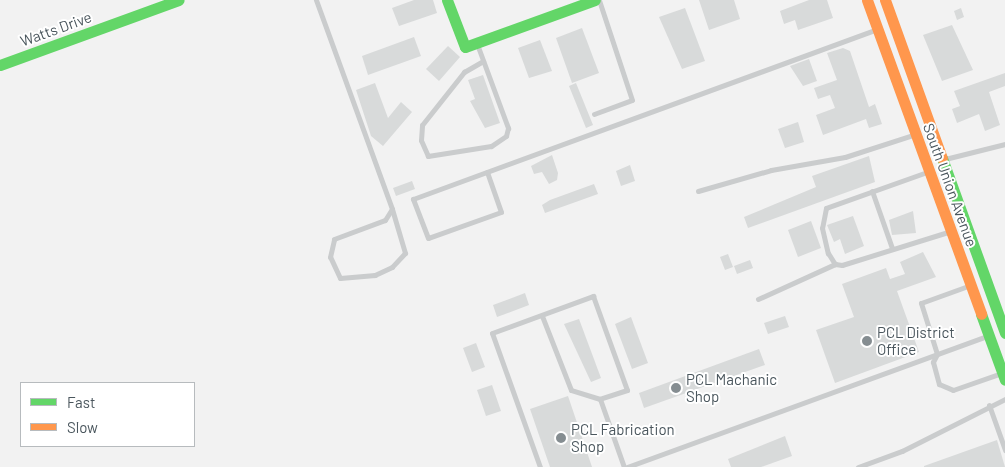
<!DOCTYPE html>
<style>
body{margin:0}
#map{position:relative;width:1005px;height:467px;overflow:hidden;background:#f2f2f2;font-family:Barlow,sans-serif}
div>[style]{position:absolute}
.building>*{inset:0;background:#d8dada}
.lane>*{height:5px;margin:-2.5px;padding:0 2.5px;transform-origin:2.5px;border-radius:2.5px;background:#cacccd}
.fast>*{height:11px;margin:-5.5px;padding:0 5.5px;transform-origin:5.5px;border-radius:5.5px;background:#63d668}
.slow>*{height:11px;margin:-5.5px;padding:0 5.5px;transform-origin:5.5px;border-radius:5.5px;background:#ff974d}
.dots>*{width:14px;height:14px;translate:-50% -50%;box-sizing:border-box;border:2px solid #fff;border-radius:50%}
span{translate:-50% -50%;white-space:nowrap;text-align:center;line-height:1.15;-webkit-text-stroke:4px #fff;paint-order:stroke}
.street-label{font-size:15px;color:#4a565d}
.poi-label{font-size:15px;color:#4a565d}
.left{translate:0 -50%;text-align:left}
.legend{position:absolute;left:20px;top:382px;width:175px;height:65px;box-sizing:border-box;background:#fff;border:1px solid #b7bbbe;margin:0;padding:6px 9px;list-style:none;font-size:15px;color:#4a565d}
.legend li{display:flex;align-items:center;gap:10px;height:25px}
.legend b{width:25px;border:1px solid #b7bbbe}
</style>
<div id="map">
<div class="building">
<i style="clip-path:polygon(414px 0,433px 0,437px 13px,399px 26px,392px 8px)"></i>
<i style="clip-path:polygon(699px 0,734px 0,740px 19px,709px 30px)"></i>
<i style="clip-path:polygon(809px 0,827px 0,833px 18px,798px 30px,795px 20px,784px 24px,780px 11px)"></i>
<i style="clip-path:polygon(685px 8px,705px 61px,682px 69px,659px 17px)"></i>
<i style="clip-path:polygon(961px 8px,964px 17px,957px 20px,954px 11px)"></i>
<i style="clip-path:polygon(952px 25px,973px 70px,942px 81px,923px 35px)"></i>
<i style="clip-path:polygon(582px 28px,599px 73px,572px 83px,556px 38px)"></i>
<i style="clip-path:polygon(414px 37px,421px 56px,368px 75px,362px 56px)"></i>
<i style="clip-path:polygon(540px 40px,552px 71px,529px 78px,518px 48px)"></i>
<i style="clip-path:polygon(448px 46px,460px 57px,439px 81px,426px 69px)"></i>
<i style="clip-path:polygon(843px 48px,850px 51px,869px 107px,875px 104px,882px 124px,869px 128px,866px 119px,823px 135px,816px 115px,835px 108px,830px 95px,818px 99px,814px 88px,837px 80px,827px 53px)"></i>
<i style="clip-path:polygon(809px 59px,817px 81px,803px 86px,790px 66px)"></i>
<i style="clip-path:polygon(1005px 73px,1005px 86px,989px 92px,1000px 125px,985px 131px,979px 114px,957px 123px,952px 109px,960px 106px,954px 91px)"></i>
<i style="clip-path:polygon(483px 75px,500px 123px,485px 128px,470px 101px,475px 99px,468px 80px)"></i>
<i style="clip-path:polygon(375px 83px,388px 118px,401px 102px,412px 112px,383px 146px,371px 136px,356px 90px)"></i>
<i style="clip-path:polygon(576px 83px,593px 125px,586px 128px,569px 86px)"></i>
<i style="clip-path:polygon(798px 122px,804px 142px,785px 148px,778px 129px)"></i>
<i style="clip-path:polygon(552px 155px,558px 173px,557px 180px,549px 184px,542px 172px,534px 174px,531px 166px)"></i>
<i style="clip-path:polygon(869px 156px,875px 182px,748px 228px,744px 217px,816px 187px,812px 176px)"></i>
<i style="clip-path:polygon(630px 165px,635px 181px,621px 186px,616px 171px)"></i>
<i style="clip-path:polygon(412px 181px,415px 189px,396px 196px,393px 188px)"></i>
<i style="clip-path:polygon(594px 184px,598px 194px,545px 213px,542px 205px,550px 200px)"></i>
<i style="clip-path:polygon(913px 211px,916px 233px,892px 235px,889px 220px)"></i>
<i style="clip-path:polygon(853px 216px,864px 246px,845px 254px,840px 239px,834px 242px,827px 225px)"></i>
<i style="clip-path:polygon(811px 221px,821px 248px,798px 257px,788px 230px)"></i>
<i style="clip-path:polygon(923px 252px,936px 277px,897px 291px,919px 352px,835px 383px,816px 330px,854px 317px,842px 284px,886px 268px,890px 279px,905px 274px,900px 262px)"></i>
<i style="clip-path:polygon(728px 254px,733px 267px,725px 270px,720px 257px)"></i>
<i style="clip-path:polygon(750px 260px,753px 268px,737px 274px,734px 266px)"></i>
<i style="clip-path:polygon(525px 293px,529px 305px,497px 317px,493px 305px)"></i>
<i style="clip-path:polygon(785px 316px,789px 327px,768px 334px,764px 323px)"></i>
<i style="clip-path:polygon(631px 317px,648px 363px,632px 369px,615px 324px)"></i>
<i style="clip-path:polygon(579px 319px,601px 378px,591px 382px,564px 324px)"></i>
<i style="clip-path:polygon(476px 343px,485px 367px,472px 372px,463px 348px)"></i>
<i style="clip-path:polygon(759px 349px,765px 365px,644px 408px,639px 393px)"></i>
<i style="clip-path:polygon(492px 385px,501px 411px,486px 416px,477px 390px)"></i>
<i style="clip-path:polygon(568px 396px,592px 467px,550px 467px,530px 409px)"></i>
<i style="clip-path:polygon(785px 436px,792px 456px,761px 467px,731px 467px,728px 459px)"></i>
<i style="clip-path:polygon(997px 440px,1005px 467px,924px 467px,924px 466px)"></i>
</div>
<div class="lane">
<i style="left:316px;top:0;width:222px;rotate:70deg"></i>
<i style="left:392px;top:209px;width:46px;rotate:73.5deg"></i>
<i style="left:405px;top:253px;width:19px;rotate:133deg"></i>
<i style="left:392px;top:267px;width:19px;rotate:155deg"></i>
<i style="left:375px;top:275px;width:35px;rotate:175deg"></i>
<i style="left:340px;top:278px;width:23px;rotate:-115deg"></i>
<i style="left:330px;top:257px;width:18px;rotate:-77deg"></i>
<i style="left:334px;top:239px;width:54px;rotate:-20.4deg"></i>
<i style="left:385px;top:220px;width:13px;rotate:-58deg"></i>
<i style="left:477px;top:44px;width:90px;rotate:69.7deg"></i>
<i style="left:508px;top:128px;width:8px;rotate:104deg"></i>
<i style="left:506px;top:136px;width:18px;rotate:146deg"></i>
<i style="left:491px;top:146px;width:64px;rotate:171deg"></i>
<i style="left:428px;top:156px;width:17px;rotate:-114deg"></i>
<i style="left:421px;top:140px;width:15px;rotate:-86deg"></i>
<i style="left:422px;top:125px;width:68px;rotate:-51.6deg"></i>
<i style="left:464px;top:72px;width:22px;rotate:-30deg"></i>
<i style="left:594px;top:114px;width:40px;rotate:-20.2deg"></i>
<i style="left:632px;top:100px;width:105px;rotate:-108.3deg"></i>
<i style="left:945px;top:159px;width:62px;rotate:-14deg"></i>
<i style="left:487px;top:172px;width:42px;rotate:70.7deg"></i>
<i style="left:501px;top:212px;width:77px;rotate:160.4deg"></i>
<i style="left:428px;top:238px;width:42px;rotate:-111deg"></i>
<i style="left:413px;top:199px;width:492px;rotate:-20.1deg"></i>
<i style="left:927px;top:172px;width:107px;rotate:160.4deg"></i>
<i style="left:826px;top:208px;width:20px;rotate:101deg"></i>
<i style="left:822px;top:228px;width:26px;rotate:77deg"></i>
<i style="left:828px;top:253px;width:13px;rotate:58deg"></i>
<i style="left:835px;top:264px;width:7px;rotate:8deg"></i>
<i style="left:842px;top:265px;width:111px;rotate:-17.3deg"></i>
<i style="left:698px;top:191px;width:76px;rotate:-16deg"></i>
<i style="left:771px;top:170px;width:75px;rotate:-10deg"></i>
<i style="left:845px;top:157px;width:71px;rotate:-17.9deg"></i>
<i style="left:872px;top:191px;width:60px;rotate:70.7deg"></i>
<i style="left:968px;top:286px;width:50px;rotate:160.1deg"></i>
<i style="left:921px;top:303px;width:53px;rotate:72.6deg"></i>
<i style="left:937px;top:354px;width:9px;rotate:117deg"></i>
<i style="left:933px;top:362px;width:23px;rotate:75deg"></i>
<i style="left:939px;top:384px;width:15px;rotate:23deg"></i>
<i style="left:953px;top:390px;width:49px;rotate:-19.2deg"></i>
<i style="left:758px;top:299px;width:85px;rotate:-24.4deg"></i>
<i style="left:600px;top:399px;width:72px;rotate:70.6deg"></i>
<i style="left:989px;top:405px;width:48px;rotate:70.4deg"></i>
<i style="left:540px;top:467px;width:142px;rotate:-109.7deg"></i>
<i style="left:492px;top:333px;width:108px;rotate:-20.1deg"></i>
<i style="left:593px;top:296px;width:100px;rotate:70.1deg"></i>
<i style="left:627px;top:390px;width:28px;rotate:162deg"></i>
<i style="left:600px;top:399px;width:30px;rotate:-163deg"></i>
<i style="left:571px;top:390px;width:79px;rotate:-111.4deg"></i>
<i style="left:627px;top:467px;width:382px;rotate:-20deg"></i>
<i style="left:858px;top:467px;width:47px;rotate:-20deg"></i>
<i style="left:902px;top:451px;width:115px;rotate:-26.8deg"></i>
</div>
<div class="fast">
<i style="left:447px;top:0;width:50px;rotate:69deg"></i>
<i style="left:465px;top:47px;width:138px;rotate:-19.9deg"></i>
<i style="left:0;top:65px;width:190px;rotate:-20deg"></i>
<i style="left:942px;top:158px;width:186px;rotate:70.2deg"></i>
<i style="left:981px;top:314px;width:70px;rotate:70deg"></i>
</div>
<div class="slow">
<i style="left:867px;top:0;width:334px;rotate:70deg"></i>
<i style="left:885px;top:0;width:168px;rotate:70.2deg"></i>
</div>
<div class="dots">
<i style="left:867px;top:341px;background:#858d91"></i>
<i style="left:676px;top:388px;background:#858d91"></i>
<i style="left:561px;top:438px;background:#858d91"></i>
</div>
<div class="street-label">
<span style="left:56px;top:29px;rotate:-20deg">Watts Drive</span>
<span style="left:950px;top:185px;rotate:70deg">South Union Avenue</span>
</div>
<div class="poi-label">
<span class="left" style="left:877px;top:341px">PCL District<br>Office</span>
<span class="left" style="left:686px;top:388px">PCL Machanic<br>Shop</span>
<span class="left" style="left:571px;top:438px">PCL Fabrication<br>Shop</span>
</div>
<ul class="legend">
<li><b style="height:6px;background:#63d668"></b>Fast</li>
<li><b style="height:6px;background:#ff974d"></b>Slow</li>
</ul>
</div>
